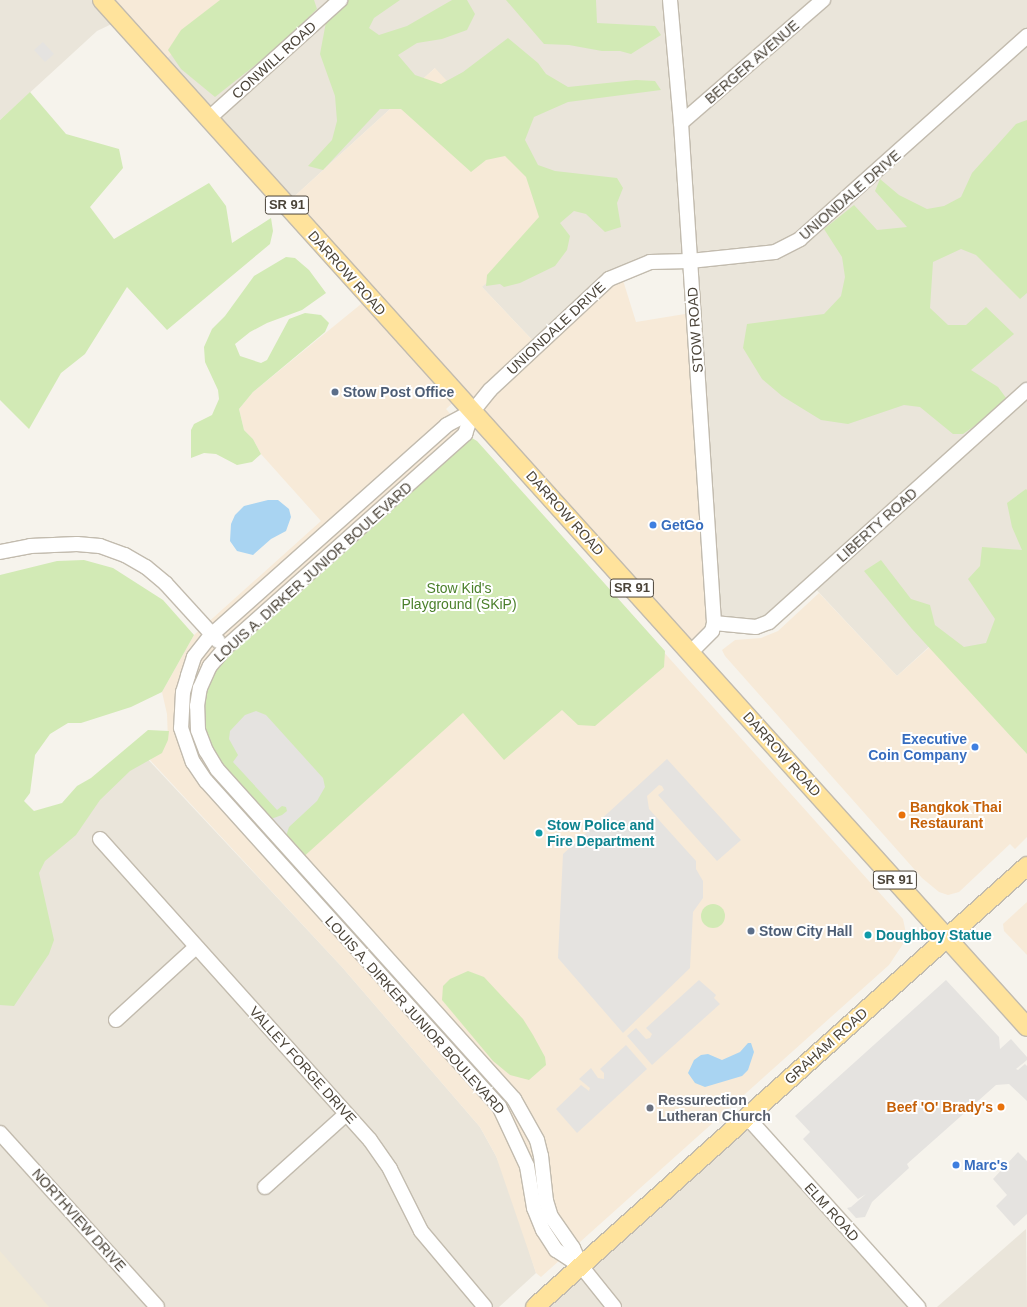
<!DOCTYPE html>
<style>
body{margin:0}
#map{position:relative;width:1027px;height:1307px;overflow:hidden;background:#f6f3ec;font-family:Arial,sans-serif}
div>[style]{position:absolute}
.residential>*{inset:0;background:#eae5da}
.commercial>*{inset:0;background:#f7ead8}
.education>*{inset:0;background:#efe8d6}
.green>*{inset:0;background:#d2eab5}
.round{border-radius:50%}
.parking>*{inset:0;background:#e5e3e0}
.water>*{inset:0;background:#a9d4f2}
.roads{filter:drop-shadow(1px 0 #c2bbae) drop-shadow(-1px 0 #c2bbae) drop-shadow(0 1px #c2bbae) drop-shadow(0 -1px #c2bbae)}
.minor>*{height:14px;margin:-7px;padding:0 7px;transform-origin:7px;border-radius:7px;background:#fff}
.major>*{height:18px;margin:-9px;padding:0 9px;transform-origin:9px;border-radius:9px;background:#ffe39c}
.dots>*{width:11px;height:11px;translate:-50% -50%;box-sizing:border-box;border:2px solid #fff;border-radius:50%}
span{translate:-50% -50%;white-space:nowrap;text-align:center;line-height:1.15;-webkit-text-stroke:4px #fff;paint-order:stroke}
.shield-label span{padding:1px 3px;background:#fff;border:1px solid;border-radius:3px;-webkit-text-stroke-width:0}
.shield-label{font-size:13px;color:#4b4439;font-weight:700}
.street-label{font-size:14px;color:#4b4439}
.service-label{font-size:14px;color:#4e5e75;font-weight:700}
.left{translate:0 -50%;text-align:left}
.shop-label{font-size:14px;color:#366cbe;font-weight:700}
.right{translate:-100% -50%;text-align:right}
.park-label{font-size:14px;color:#4a7f2a}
.food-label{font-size:14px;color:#c56008;font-weight:700}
.culture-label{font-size:14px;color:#0d838f;font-weight:700}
.worship-label{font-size:14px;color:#5b616d;font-weight:700}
</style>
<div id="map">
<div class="residential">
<i style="clip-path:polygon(0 0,1027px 0,1027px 754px,960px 680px,932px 644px,897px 676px,811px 584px,769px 622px,721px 623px,690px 261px,641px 264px,538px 346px,482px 287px,435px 68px,286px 204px,120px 20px,97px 31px,0 120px)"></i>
<i style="clip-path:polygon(142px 753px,342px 967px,480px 1127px,496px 1156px,510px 1189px,536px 1273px,499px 1307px,0 1307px,0 880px)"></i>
<i style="clip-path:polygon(747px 1117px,918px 1307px,535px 1307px)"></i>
<i style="clip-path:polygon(1026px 1229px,1027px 1307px,937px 1307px)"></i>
</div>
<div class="commercial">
<i style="clip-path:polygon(102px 0,231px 0,160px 65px)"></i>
<i style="clip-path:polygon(435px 68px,567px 212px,482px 287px,538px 346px,473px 411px,286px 204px)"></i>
<i style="clip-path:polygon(622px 277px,636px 322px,691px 313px,712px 624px,690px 647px,477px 411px,596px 297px)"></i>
<i style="clip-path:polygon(366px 300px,458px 398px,446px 409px,903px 919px,907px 938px,889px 965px,541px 1277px,536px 1273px,496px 1156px,480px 1127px,342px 967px,150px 760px,168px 740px,167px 714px,162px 692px,194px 635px,321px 521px,261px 454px,253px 439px,244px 430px,239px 409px,253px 392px)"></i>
<i style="clip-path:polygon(819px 593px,897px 676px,933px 644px,960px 680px,1027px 754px,1027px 837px,1015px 849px,1010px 844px,959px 892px,948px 895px,939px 892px,922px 878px,725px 656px,722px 650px,735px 640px,761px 638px,778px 631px)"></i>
<i style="clip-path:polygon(1027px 902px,1027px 955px,1004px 931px,1003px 924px)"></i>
</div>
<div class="education">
<i style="clip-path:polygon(0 1251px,49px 1307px,0 1307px)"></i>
</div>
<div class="green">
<i style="clip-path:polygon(220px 0,314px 0,317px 9px,283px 43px,215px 97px,181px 69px,168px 50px,181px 30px)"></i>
<i style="clip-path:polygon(349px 0,400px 0,374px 18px,369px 28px,379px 35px,407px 26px,452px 0,467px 0,475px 14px,467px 30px,442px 39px,417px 43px,398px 55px,415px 75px,441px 84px,463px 72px,508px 38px,538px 63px,546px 74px,568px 87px,636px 80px,655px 81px,661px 90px,568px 102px,534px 117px,525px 140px,538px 165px,555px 171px,617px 178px,623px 188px,617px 203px,621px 227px,605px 232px,586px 214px,574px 211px,560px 223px,570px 236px,567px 250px,555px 266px,520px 283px,504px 287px,500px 284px,486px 286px,487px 275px,539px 217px,526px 177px,505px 156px,486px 160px,471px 172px,401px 109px,380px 109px,323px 170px,308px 166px,332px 140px,337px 121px,335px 96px,320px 54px,326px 22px)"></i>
<i style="clip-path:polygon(506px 0,596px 0,597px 23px,655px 26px,661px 35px,631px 54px,620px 51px,602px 51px,569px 45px,544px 44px)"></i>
<i style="clip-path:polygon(30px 92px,66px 134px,119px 149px,123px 168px,90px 207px,114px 239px,209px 183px,226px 206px,232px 243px,271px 218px,273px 231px,270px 244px,167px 330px,127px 287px,85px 354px,61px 373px,29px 429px,0 400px,0 120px)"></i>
<i style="clip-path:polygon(1027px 120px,1027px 293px,1020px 299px,976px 255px,961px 249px,933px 262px,930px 308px,948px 325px,966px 325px,986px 307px,1014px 334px,971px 370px,998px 387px,1009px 402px,963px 434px,953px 434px,920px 407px,904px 405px,848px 424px,821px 420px,782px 396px,762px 379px,743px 348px,747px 324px,824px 314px,841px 296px,845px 277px,842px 257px,824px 229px,854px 205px,877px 230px,907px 227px,875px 191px,880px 179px,899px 195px,927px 209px,944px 206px,961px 197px,972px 173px,1016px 124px)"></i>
<i style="clip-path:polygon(286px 257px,295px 258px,309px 270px,326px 293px,302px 310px,267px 323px,250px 332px,235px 344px,240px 356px,261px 363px,267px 360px,289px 319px,305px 313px,321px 315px,329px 323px,325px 332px,253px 392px,239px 409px,244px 430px,253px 439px,261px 454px,252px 462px,237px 465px,216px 454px,204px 453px,191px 458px,191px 430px,194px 424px,212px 415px,219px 399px,218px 390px,205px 362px,204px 347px,212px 329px,225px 316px,254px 276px)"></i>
<i style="clip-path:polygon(465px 434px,477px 441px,665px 651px,664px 667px,595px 726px,578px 725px,562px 710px,504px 760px,463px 713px,300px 860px,217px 769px,197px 706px,210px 666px)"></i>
<i style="clip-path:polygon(1026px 489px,1027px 490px,1027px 754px,912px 629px,864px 571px,881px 560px,911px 599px,930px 605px,935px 625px,964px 647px,986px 643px,995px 619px,968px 579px,980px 566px,982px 547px,1022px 550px,1012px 527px,1007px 503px)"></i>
<i style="clip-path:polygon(84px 560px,113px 568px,163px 600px,194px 635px,162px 692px,131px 707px,81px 723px,68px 723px,50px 734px,35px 755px,30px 793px,24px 801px,34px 811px,62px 803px,77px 786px,91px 778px,148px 730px,169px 731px,168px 740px,162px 753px,130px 771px,100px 800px,76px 835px,45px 861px,39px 873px,54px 940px,49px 954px,14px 1006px,0 1005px,0 575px,57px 561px)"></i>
<i class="round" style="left:701px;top:904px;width:24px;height:24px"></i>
<i style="clip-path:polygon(468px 971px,484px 977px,523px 1019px,533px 1035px,545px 1057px,546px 1065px,529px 1080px,510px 1075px,493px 1061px,442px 1000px,443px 986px,450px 979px)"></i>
</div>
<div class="parking">
<i style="clip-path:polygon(43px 42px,54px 54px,45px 62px,34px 50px)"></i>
<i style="clip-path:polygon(256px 711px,266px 715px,323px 778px,325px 787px,317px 801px,289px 827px,286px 836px,271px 819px,282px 815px,287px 811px,286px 807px,282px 806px,277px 810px,233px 762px,238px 755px,229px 739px,230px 731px,245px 715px)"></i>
<i style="clip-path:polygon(667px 759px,741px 840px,717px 861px,658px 795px,664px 790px,662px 786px,659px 785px,647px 796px,649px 809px,696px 861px,696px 869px,703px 881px,703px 898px,693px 912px,690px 968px,623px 1033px,558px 958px,563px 854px)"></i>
<i style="clip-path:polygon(699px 980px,716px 995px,714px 998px,720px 1004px,652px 1065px,627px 1036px,636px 1028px,646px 1039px,650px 1038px,652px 1034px,646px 1028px)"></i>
<i style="clip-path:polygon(946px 980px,999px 1037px,1000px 1049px,1011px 1039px,1027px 1057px,1027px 1060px,1016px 1069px,1018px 1070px,1025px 1064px,1027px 1066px,1027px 1101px,1009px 1084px,996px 1085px,907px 1164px,909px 1168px,872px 1202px,865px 1217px,856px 1218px,847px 1208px,851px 1207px,866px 1194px,858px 1199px,803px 1139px,810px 1132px,795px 1116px)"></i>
<i style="clip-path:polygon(626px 1045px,647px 1069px,577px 1133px,556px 1109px,581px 1085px,589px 1091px,590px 1088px,579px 1079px,591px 1068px,598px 1078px,604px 1079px,604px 1073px,600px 1069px)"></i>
<i style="clip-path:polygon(1018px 1152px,1027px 1161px,1027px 1214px,1014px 1226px,996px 1206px,1007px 1195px,993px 1179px)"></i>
</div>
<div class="water">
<i style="clip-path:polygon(268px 500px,278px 500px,289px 509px,291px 517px,286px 531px,271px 539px,253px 555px,237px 551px,230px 541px,231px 524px,235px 515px,244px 506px)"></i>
<i style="clip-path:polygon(748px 1043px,751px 1043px,754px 1052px,748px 1070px,742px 1076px,705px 1087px,695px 1083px,688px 1073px,694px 1060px,701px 1055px,708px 1054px,722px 1060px,740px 1052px)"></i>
</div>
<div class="roads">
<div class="minor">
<i style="left:670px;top:0;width:123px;rotate:84.9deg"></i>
<i style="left:681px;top:123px;width:501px;rotate:86.22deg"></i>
<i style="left:714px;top:623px;width:8px;rotate:104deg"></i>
<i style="left:712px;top:631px;width:30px;rotate:135deg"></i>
<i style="left:208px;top:119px;width:178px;rotate:-42deg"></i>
<i style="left:681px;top:123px;width:188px;rotate:-40.9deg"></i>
<i style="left:473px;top:411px;width:30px;rotate:152deg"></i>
<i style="left:447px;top:425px;width:316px;rotate:138.3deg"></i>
<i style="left:211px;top:635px;width:28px;rotate:128deg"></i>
<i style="left:194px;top:657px;width:20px;rotate:108deg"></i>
<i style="left:188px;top:676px;width:17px;rotate:107deg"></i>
<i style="left:183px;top:692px;width:36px;rotate:93deg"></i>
<i style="left:181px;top:728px;width:36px;rotate:71deg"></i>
<i style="left:193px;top:762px;width:23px;rotate:56deg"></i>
<i style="left:206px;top:781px;width:438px;rotate:48deg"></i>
<i style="left:499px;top:1106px;width:66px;rotate:65deg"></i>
<i style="left:527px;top:1166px;width:43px;rotate:80.5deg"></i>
<i style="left:534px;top:1208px;width:24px;rotate:68deg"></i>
<i style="left:543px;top:1230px;width:24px;rotate:57deg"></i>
<i style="left:556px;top:1250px;width:30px;rotate:33deg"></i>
<i style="left:0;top:552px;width:31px;rotate:-11deg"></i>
<i style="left:30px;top:546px;width:47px;rotate:-2.4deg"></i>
<i style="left:77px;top:544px;width:23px;rotate:5deg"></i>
<i style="left:100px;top:546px;width:27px;rotate:20deg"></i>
<i style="left:125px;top:555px;width:24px;rotate:30deg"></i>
<i style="left:146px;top:567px;width:26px;rotate:40deg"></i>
<i style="left:166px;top:584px;width:77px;rotate:47.6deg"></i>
<i style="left:714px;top:623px;width:42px;rotate:5.4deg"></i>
<i style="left:756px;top:627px;width:14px;rotate:-21deg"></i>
<i style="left:769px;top:622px;width:347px;rotate:-42deg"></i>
<i style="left:100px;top:839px;width:404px;rotate:48.1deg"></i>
<i style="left:370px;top:1140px;width:35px;rotate:55deg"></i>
<i style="left:390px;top:1169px;width:69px;rotate:63.4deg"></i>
<i style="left:421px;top:1231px;width:99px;rotate:49.9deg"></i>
<i style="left:116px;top:1020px;width:108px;rotate:-42.4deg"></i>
<i style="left:747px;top:1117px;width:256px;rotate:48deg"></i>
<i style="left:0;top:1133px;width:234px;rotate:47.9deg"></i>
<i style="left:265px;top:1187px;width:109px;rotate:-42deg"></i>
<i style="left:614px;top:1307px;width:53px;rotate:-128.8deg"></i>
<i style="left:581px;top:1266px;width:20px;rotate:-114deg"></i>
<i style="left:573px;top:1248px;width:38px;rotate:-125deg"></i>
<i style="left:551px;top:1217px;width:17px;rotate:-107deg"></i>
<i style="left:546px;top:1201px;width:45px;rotate:-96.3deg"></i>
<i style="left:541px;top:1156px;width:16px;rotate:-104deg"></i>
<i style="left:537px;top:1140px;width:47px;rotate:-119.3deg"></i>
<i style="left:514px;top:1099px;width:444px;rotate:-132deg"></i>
<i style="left:217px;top:769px;width:21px;rotate:-121deg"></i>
<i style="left:206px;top:751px;width:22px;rotate:-111deg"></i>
<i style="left:198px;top:730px;width:24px;rotate:-92deg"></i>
<i style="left:197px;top:706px;width:18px;rotate:-81deg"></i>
<i style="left:200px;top:688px;width:24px;rotate:-66deg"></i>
<i style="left:210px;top:666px;width:23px;rotate:-50deg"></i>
<i style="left:225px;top:648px;width:322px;rotate:-41.7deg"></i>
<i style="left:465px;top:434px;width:24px;rotate:-71deg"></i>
<i style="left:473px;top:411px;width:27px;rotate:-51deg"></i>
<i style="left:490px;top:390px;width:163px;rotate:-43deg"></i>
<i style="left:609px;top:279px;width:44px;rotate:-22.5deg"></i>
<i style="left:650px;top:262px;width:40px;rotate:-1.4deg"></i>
<i style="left:690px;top:261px;width:85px;rotate:-6deg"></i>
<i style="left:775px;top:252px;width:28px;rotate:-27deg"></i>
<i style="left:800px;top:239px;width:305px;rotate:-41.8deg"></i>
</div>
<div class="major">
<i style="left:102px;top:0;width:1382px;rotate:47.99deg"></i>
<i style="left:535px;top:1307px;width:661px;rotate:-41.87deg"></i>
</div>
</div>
<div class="dots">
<i style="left:335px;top:392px;background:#5c6f8a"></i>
<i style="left:653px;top:525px;background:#3f7fe0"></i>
<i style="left:975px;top:747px;background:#3f7fe0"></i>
<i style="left:902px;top:815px;background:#e8710a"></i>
<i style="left:539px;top:833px;background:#0f9aa8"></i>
<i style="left:751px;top:931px;background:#5c6f8a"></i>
<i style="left:868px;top:935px;background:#0f9aa8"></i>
<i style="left:1001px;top:1107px;background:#e8710a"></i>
<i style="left:650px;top:1108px;background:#6b7280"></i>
<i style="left:956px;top:1165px;background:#3f7fe0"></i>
</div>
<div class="shield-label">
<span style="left:287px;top:205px">SR 91</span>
<span style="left:632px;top:588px">SR 91</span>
<span style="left:895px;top:880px">SR 91</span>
</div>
<div class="street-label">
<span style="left:274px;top:60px;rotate:-42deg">CONWILL ROAD</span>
<span style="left:752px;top:62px;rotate:-41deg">BERGER AVENUE</span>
<span style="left:850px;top:195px;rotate:-41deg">UNIONDALE DRIVE</span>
<span style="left:347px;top:273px;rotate:48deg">DARROW ROAD</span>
<span style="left:556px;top:328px;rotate:-43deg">UNIONDALE DRIVE</span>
<span style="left:695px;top:330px;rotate:-94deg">STOW ROAD</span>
<span style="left:565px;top:513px;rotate:48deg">DARROW ROAD</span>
<span style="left:877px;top:525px;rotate:-42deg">LIBERTY ROAD</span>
<span style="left:313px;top:572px;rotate:-42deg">LOUIS A. DIRKER JUNIOR BOULEVARD</span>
<span style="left:782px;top:754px;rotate:48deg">DARROW ROAD</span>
<span style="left:415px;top:1015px;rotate:48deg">LOUIS A. DIRKER JUNIOR BOULEVARD</span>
<span style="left:826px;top:1046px;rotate:-42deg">GRAHAM ROAD</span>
<span style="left:303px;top:1065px;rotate:48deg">VALLEY FORGE DRIVE</span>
<span style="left:832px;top:1212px;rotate:48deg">ELM ROAD</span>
<span style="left:79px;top:1220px;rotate:48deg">NORTHVIEW DRIVE</span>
</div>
<div class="service-label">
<span class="left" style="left:343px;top:392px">Stow Post Office</span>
<span class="left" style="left:759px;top:931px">Stow City Hall</span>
</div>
<div class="shop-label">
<span class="left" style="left:661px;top:525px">GetGo</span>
<span class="right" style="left:967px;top:747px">Executive<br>Coin Company</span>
<span class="left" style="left:964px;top:1165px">Marc's</span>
</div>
<div class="park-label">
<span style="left:459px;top:596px">Stow Kid's<br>Playground (SKiP)</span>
</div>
<div class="food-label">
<span class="left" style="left:910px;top:815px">Bangkok Thai<br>Restaurant</span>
<span class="right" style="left:993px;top:1107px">Beef 'O' Brady's</span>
</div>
<div class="culture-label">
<span class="left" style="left:547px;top:833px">Stow Police and<br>Fire Department</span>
<span class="left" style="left:876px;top:935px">Doughboy Statue</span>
</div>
<div class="worship-label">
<span class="left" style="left:658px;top:1108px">Ressurection<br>Lutheran Church</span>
</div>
</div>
